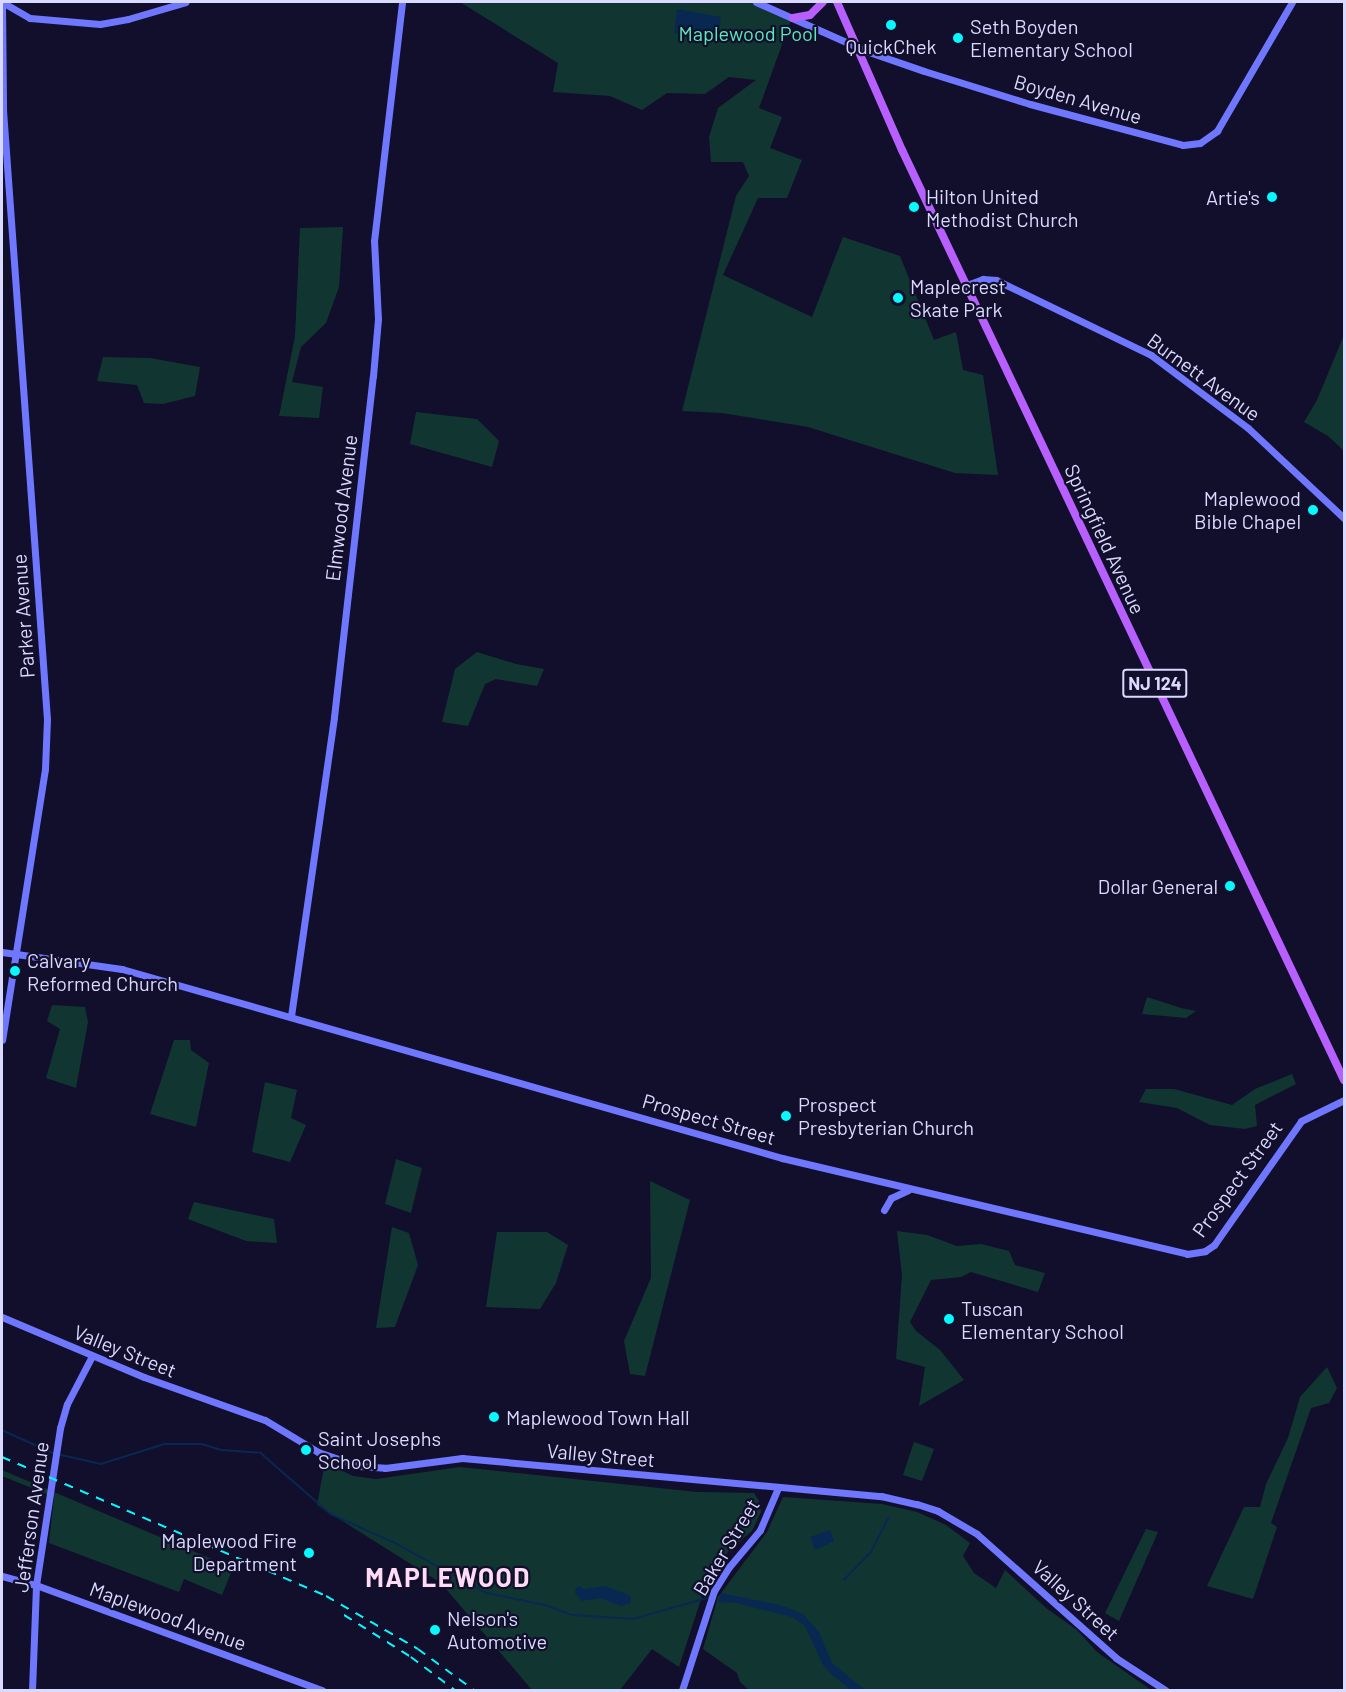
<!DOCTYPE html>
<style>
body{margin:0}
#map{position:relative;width:1346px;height:1692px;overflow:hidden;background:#110f2b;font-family:Barlow,sans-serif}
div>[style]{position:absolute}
.green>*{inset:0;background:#113632}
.water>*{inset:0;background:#082851}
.stream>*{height:1.5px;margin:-0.75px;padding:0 0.75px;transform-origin:0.75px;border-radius:0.75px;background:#082851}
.secondary>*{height:7px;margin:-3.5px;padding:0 3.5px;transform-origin:3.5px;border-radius:3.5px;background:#7077ff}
.primary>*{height:8px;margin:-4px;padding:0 4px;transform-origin:4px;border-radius:4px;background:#b760ff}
.rail>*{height:1.5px;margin-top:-0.75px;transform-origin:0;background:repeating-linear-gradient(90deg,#05f9ff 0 9px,transparent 0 17px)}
.dots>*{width:16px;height:16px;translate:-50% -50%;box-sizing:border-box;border:3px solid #110f2b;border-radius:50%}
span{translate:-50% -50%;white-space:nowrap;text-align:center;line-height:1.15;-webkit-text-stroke:4.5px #110f2b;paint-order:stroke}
.shield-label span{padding:2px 4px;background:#110f2b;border:2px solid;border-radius:4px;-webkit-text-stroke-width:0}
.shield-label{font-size:18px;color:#dad9ff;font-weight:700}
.poi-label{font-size:20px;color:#dad9ff}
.left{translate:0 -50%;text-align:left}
.right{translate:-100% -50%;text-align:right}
.park-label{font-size:20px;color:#5aeabb}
.street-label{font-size:20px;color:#dad9ff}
.district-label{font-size:26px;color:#ffdbf5;font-weight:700;letter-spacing:1.5px}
.frame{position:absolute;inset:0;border:3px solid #dad9ff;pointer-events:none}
</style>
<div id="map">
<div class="green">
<i style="clip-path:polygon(460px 2px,755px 2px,792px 17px,759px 108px,782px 117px,770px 148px,802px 160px,787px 198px,758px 198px,723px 275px,812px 317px,843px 237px,900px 256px,934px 340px,956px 332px,963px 370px,983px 375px,998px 475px,955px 473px,808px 427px,722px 413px,682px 411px,736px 196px,749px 176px,743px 162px,711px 162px,709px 137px,718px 108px,756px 80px,729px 77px,705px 94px,667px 93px,642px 110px,610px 96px,553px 92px,558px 63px)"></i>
<i style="clip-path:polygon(343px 227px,339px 287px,326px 323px,301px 347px,292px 382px,323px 387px,319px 418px,279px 416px,295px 336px,300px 228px)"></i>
<i style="clip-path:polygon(1344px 335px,1344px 451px,1328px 436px,1304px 422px,1317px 400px)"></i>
<i style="clip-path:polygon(103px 357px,150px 358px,200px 367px,195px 396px,163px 404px,144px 403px,137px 385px,97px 381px)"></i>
<i style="clip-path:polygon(416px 412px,477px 419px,499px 441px,492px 467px,410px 444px)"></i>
<i style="clip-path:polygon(477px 652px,516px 664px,544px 669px,537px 686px,496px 679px,485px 684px,468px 726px,442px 722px,455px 669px)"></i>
<i style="clip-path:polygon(1147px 997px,1181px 1008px,1196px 1011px,1186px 1018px,1142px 1014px)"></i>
<i style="clip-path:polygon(52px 1005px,85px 1007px,88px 1022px,76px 1088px,46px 1078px,60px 1029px,47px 1021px)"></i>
<i style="clip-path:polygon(174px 1040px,190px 1040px,191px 1050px,209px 1063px,196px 1127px,150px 1114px)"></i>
<i style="clip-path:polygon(1292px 1074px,1296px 1084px,1255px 1105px,1257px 1126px,1245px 1129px,1210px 1125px,1177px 1108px,1139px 1102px,1146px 1089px,1174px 1089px,1232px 1105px,1255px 1089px)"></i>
<i style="clip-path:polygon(265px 1082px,297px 1090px,291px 1118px,306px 1125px,290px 1162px,252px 1152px)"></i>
<i style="clip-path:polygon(396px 1159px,422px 1168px,411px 1213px,385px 1204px)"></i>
<i style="clip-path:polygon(650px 1181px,690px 1200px,645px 1376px,630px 1374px,624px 1341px,651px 1278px)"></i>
<i style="clip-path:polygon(194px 1202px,274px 1219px,277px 1243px,246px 1241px,188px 1219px)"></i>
<i style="clip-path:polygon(392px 1227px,409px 1233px,418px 1265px,395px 1327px,376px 1328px)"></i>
<i style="clip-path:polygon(897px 1231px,927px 1235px,957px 1246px,981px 1244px,1009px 1251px,1015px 1265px,1045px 1273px,1038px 1292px,971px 1272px,961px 1277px,931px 1280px,910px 1322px,916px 1331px,940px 1350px,964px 1380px,919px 1406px,925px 1367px,896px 1359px,902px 1275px)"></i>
<i style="clip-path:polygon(497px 1232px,547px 1232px,568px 1245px,556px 1283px,540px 1309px,486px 1307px)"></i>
<i style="clip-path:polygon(1327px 1367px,1337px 1388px,1329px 1403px,1311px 1408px,1271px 1523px,1277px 1527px,1253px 1599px,1207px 1586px,1244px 1507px,1260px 1507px,1266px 1484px,1288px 1438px,1300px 1397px)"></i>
<i style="clip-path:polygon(914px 1442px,934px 1449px,922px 1481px,903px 1475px)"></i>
<i style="clip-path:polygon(325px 1462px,353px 1476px,376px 1479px,460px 1467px,697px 1492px,754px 1493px,759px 1501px,761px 1512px,752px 1531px,729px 1550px,702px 1596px,679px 1667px,652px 1649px,620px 1690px,532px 1690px,441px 1583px,317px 1505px)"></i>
<i style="clip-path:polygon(2px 1470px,233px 1568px,222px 1595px,184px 1579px,179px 1592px,49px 1543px,54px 1497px,2px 1476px)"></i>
<i style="clip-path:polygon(783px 1497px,882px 1504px,917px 1512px,946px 1525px,970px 1543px,963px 1556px,974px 1573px,996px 1588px,1005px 1570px,1046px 1608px,1077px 1630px,1097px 1652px,1151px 1690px,749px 1690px,740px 1682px,737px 1673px,703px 1649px,718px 1597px,767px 1532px)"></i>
<i style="clip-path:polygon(1146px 1529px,1158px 1532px,1119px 1621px,1105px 1613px)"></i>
</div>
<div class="water">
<i style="clip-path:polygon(677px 9px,721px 17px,718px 37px,674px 33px)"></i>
<i style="clip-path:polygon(830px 1530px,834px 1541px,815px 1550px,810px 1537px)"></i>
<i style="clip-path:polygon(580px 1586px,584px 1589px,605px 1586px,627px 1594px,631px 1597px,631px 1603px,621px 1606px,600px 1598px,582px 1601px,575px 1593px,576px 1588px)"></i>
<i style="clip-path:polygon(721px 1593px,780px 1605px,803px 1614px,819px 1632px,832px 1663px,865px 1690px,851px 1690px,832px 1675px,823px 1665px,805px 1626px,792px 1617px,736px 1603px,718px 1602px)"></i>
</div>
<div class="stream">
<i style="left:2px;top:1430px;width:56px;rotate:24.3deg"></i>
<i style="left:57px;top:1454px;width:45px;rotate:12.8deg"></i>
<i style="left:101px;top:1464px;width:67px;rotate:-17.4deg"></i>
<i style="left:165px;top:1444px;width:37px"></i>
<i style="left:202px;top:1444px;width:21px;rotate:17deg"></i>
<i style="left:222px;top:1450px;width:39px;rotate:4deg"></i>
<i style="left:261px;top:1453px;width:93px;rotate:41.1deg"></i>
<i style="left:331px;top:1514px;width:72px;rotate:24.4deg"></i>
<i style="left:397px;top:1544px;width:102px;rotate:28.6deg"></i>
<i style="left:487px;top:1593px;width:59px;rotate:11.7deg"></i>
<i style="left:545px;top:1605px;width:30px;rotate:20deg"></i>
<i style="left:573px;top:1615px;width:60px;rotate:3.8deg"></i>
<i style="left:633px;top:1619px;width:80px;rotate:-15.9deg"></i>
<i style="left:844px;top:1580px;width:39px;rotate:-46deg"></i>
<i style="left:871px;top:1552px;width:38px;rotate:-63deg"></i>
</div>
<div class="secondary">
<i style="left:2px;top:2px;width:32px;rotate:30deg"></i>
<i style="left:30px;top:18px;width:70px;rotate:4.9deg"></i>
<i style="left:100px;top:24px;width:28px;rotate:-10deg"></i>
<i style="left:128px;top:19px;width:60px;rotate:-16.3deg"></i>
<i style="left:756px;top:2px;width:120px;rotate:24deg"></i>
<i style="left:866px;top:51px;width:61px;rotate:19deg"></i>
<i style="left:924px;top:71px;width:111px;rotate:17.3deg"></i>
<i style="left:1030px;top:104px;width:158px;rotate:15deg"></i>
<i style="left:1183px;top:145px;width:17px;rotate:-7deg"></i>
<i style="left:1200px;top:143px;width:21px;rotate:-35deg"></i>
<i style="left:1217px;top:131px;width:149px;rotate:-59.8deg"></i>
<i style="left:2px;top:6px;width:104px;rotate:89.4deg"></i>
<i style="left:3px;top:110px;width:611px;rotate:85.87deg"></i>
<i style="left:47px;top:719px;width:50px;rotate:92.3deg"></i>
<i style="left:45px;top:769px;width:274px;rotate:99deg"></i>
<i style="left:967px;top:285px;width:17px;rotate:-21deg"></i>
<i style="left:983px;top:279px;width:13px;rotate:4deg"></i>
<i style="left:996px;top:280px;width:172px;rotate:25.8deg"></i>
<i style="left:1151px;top:355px;width:121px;rotate:37deg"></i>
<i style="left:1248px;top:428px;width:132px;rotate:43.2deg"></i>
<i style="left:2px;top:952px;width:121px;rotate:8.1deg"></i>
<i style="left:122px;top:969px;width:687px;rotate:15.98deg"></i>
<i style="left:782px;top:1158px;width:416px;rotate:13.3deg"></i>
<i style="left:1187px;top:1254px;width:18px;rotate:-9deg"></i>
<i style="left:1205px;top:1251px;width:11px;rotate:-34deg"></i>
<i style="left:1214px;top:1245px;width:151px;rotate:-54.9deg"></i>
<i style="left:1301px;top:1121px;width:48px;rotate:-26deg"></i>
<i style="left:291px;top:1016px;width:302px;rotate:-81.8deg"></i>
<i style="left:334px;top:717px;width:343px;rotate:-83.5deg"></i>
<i style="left:373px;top:376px;width:57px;rotate:-85deg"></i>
<i style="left:378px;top:319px;width:78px;rotate:-92.9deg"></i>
<i style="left:374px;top:241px;width:241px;rotate:-83.3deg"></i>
<i style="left:884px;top:1210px;width:14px;rotate:-60deg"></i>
<i style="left:891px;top:1198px;width:19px;rotate:-25deg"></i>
<i style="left:2px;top:1317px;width:154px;rotate:22.9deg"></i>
<i style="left:144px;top:1377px;width:128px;rotate:19.6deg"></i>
<i style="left:265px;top:1420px;width:62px;rotate:31.1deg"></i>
<i style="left:318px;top:1452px;width:43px;rotate:18.9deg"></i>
<i style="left:359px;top:1466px;width:26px;rotate:4deg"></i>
<i style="left:385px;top:1468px;width:78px;rotate:-7.4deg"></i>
<i style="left:462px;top:1458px;width:421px;rotate:5.2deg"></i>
<i style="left:881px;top:1496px;width:37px;rotate:13deg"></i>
<i style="left:917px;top:1504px;width:22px;rotate:18deg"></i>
<i style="left:938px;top:1511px;width:45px;rotate:30.5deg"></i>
<i style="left:977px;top:1534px;width:186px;rotate:41.7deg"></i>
<i style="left:1116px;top:1658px;width:59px;rotate:33.1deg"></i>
<i style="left:2px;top:1576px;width:35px;rotate:15deg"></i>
<i style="left:36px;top:1585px;width:305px;rotate:20.2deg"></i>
<i style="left:32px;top:1690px;width:105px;rotate:-87.8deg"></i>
<i style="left:36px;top:1585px;width:159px;rotate:-81.3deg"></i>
<i style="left:60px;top:1428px;width:25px;rotate:-74deg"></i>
<i style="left:67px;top:1404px;width:54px;rotate:-62.5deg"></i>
<i style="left:682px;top:1690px;width:104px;rotate:-72.1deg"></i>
<i style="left:714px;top:1591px;width:28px;rotate:-58deg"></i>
<i style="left:729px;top:1567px;width:48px;rotate:-50deg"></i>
<i style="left:760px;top:1530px;width:46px;rotate:-66.8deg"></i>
</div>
<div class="primary">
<i style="left:837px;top:2px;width:162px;rotate:66.3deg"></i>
<i style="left:902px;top:150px;width:1030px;rotate:64.58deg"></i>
<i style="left:793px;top:18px;width:17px;rotate:-10deg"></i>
<i style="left:810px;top:15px;width:18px;rotate:-45deg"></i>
</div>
<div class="rail">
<i style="left:2px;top:1457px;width:353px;rotate:23.2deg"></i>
<i style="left:326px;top:1596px;width:106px;rotate:29.9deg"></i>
<i style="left:418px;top:1649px;width:69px;rotate:36.2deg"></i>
<i style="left:344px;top:1615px;width:79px;rotate:32.1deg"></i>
<i style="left:411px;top:1657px;width:55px;rotate:36.9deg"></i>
</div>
<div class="dots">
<i style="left:891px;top:25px;background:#05f9ff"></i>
<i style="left:958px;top:38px;background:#05f9ff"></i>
<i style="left:1272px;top:197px;background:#05f9ff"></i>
<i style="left:914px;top:207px;background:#05f9ff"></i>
<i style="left:898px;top:298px;background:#05f9ff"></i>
<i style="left:1313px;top:510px;background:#05f9ff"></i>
<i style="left:1230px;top:886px;background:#05f9ff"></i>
<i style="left:15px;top:971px;background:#05f9ff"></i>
<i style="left:786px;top:1116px;background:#05f9ff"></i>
<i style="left:949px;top:1319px;background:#05f9ff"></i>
<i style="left:494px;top:1417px;background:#05f9ff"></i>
<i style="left:306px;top:1450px;background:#05f9ff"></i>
<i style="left:309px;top:1553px;background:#05f9ff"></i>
<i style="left:435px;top:1630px;background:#05f9ff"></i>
</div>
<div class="shield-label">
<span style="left:1155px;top:683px">NJ 124</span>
</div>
<div class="poi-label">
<span class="left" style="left:970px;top:38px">Seth Boyden<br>Elementary School</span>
<span style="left:891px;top:46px">QuickChek</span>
<span class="left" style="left:926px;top:208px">Hilton United<br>Methodist Church</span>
<span class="right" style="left:1260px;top:197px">Artie's</span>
<span class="left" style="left:910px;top:298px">Maplecrest<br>Skate Park</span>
<span class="right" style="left:1301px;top:510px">Maplewood<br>Bible Chapel</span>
<span class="right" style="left:1218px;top:886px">Dollar General</span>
<span class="left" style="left:27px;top:972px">Calvary<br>Reformed Church</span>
<span class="left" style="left:798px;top:1116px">Prospect<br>Presbyterian Church</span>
<span class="left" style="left:961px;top:1320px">Tuscan<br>Elementary School</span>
<span class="left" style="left:506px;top:1417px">Maplewood Town Hall</span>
<span class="left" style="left:318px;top:1450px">Saint Josephs<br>School</span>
<span class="right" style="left:297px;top:1552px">Maplewood Fire<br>Department</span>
<span class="left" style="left:447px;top:1630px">Nelson's<br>Automotive</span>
</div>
<div class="park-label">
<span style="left:748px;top:33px">Maplewood Pool</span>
</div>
<div class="street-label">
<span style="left:1078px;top:99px;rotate:16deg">Boyden Avenue</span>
<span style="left:1204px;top:377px;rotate:36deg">Burnett Avenue</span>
<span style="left:341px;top:508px;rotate:-83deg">Elmwood Avenue</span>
<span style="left:1105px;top:539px;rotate:65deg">Springfield Avenue</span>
<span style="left:23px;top:616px;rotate:-94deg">Parker Avenue</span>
<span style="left:709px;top:1119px;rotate:16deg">Prospect Street</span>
<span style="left:1237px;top:1179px;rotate:-54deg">Prospect Street</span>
<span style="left:125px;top:1351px;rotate:22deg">Valley Street</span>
<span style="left:601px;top:1455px;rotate:5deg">Valley Street</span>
<span style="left:31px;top:1517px;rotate:-82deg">Jefferson Avenue</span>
<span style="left:726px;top:1547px;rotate:-59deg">Baker Street</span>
<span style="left:1076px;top:1600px;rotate:42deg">Valley Street</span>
<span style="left:168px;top:1616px;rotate:20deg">Maplewood Avenue</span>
</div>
<div class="district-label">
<span style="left:448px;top:1577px">MAPLEWOOD</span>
</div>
<div class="frame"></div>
</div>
